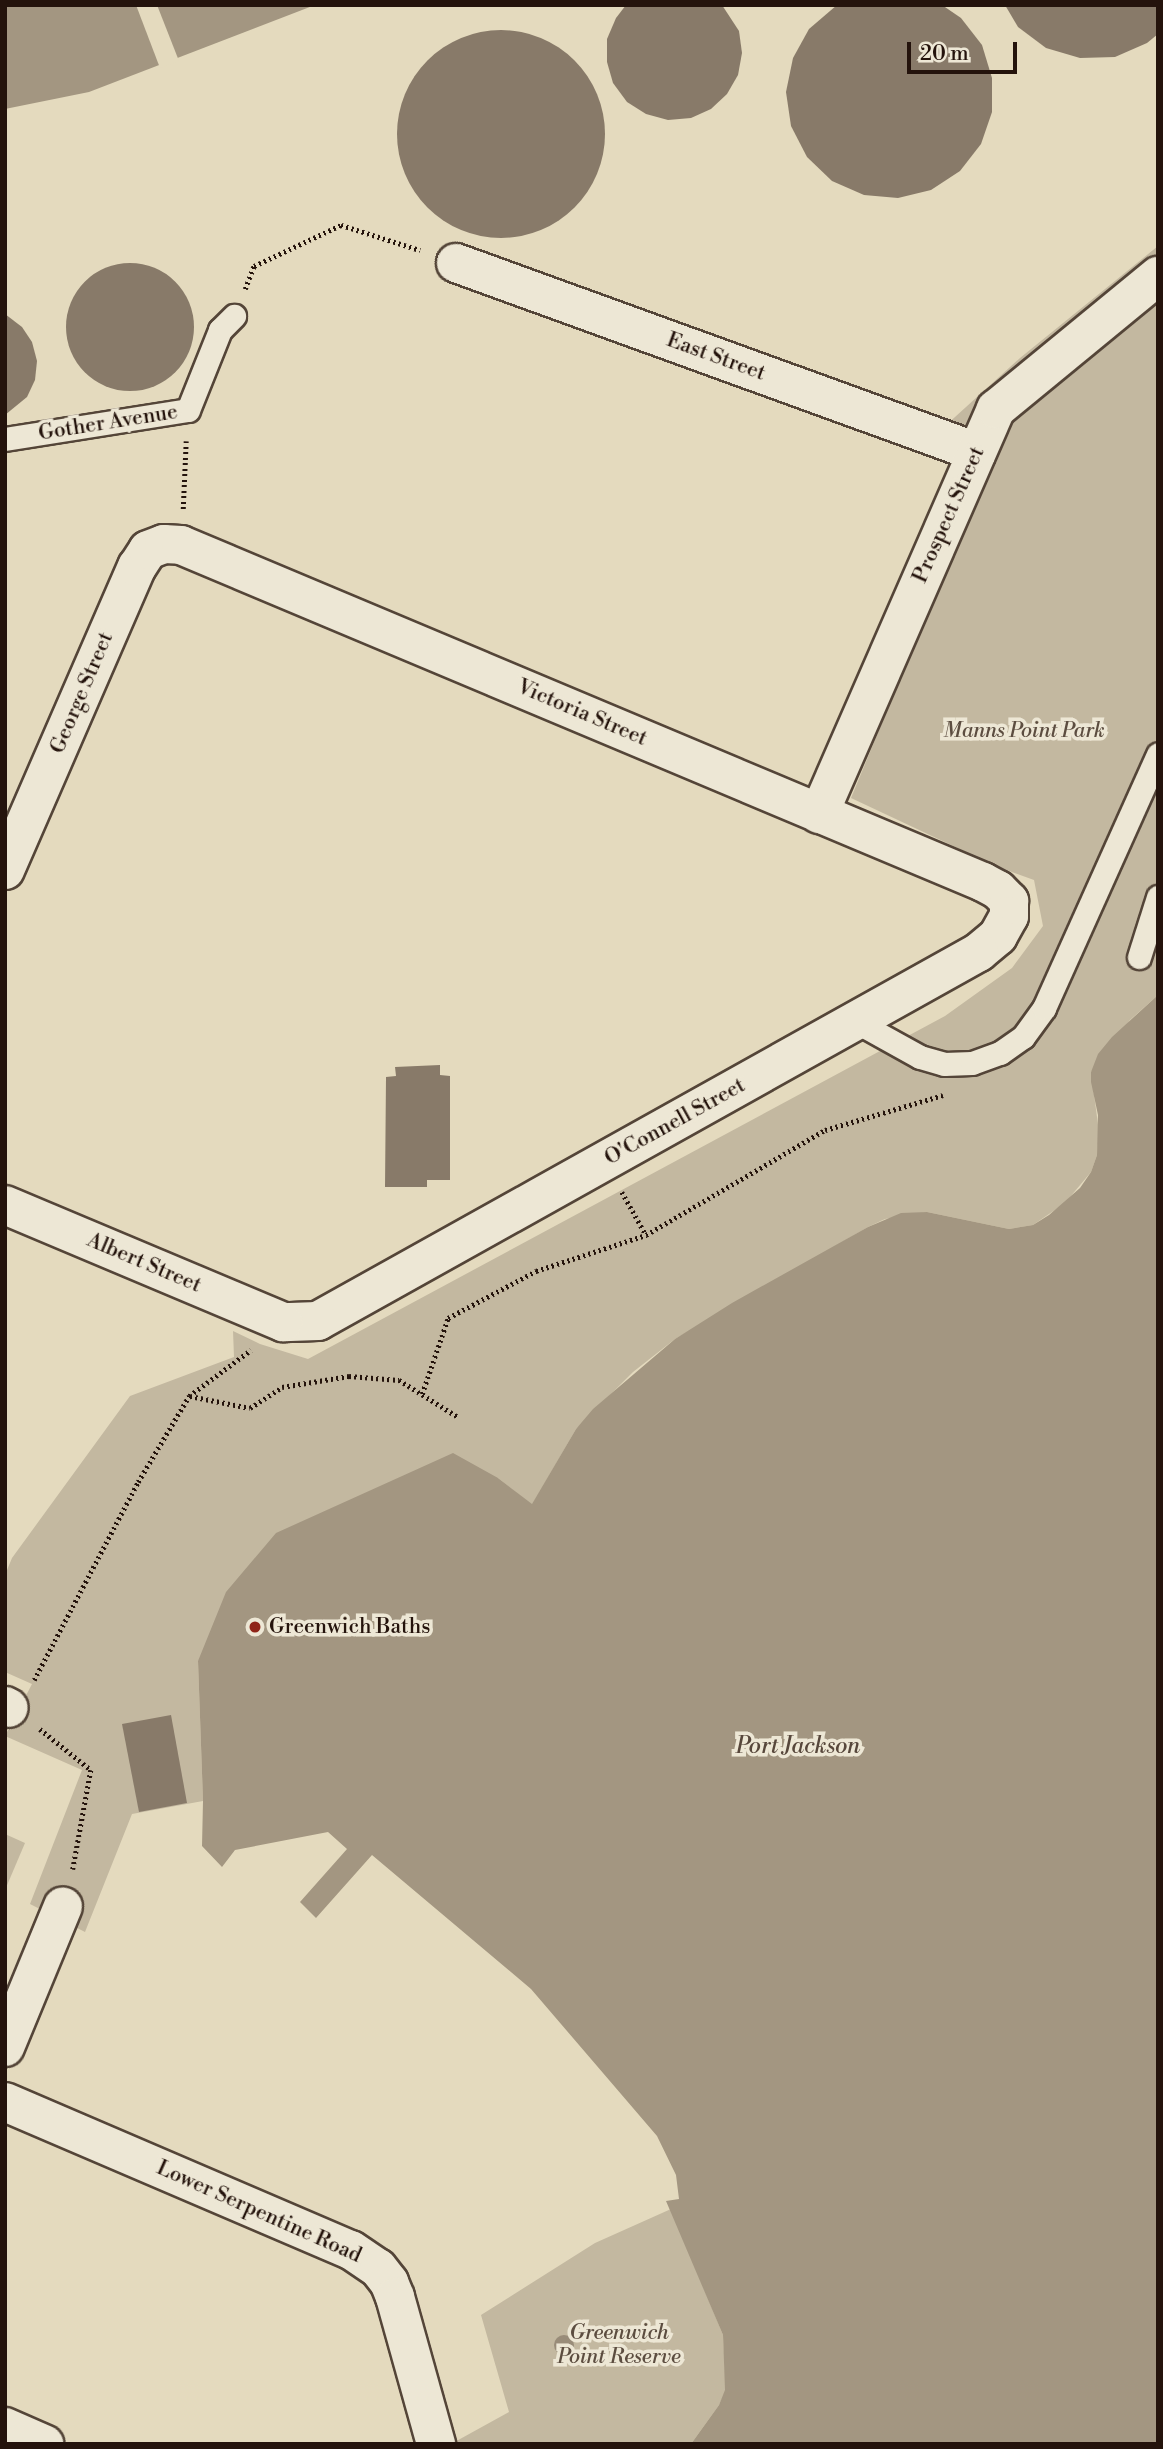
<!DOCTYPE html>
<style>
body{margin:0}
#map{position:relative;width:1163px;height:2449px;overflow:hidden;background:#e4dabe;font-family:"Libre Bodoni",serif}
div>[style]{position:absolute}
.green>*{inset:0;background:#c3b8a0}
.water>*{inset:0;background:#a39681}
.pier>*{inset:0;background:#e4dabe}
.building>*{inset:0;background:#887a69}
.round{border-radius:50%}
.path>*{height:4.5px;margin-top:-2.25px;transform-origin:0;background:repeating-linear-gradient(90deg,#24130c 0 2px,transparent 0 5.5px)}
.roads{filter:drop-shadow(2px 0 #544538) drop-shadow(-2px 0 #544538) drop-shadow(0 2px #544538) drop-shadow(0 -2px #544538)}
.lane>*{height:23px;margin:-11.5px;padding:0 11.5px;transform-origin:11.5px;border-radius:11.5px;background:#ede7d5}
.street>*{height:38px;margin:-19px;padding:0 19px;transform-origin:19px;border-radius:19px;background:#ede7d5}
.trees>*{width:20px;height:20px;margin:-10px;border-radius:50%;background:#998c79}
.dots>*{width:19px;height:19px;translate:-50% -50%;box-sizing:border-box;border:4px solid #ede7d5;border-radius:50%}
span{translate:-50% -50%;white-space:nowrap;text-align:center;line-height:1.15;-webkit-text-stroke:7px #ede7d5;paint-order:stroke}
.street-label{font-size:21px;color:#24130c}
.park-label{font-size:21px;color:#5c4d40;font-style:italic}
.poi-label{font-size:21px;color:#24130c}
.left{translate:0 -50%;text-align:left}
.water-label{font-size:23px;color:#57473b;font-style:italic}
.frame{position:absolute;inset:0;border:7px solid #24130c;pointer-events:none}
.scale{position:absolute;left:907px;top:42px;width:110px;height:32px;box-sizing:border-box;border:4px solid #24130c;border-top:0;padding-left:9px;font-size:21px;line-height:24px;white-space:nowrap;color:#24130c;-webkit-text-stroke:5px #ede7d5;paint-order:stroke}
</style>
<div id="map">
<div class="green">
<i style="clip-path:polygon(1158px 246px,1158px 995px,1130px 1020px,1091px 1072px,1099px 1132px,1097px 1155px,1091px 1172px,1065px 1203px,1033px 1225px,1009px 1229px,927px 1212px,885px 1219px,868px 1227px,675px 1339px,633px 1372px,576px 1429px,532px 1505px,498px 1478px,198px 1661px,203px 1801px,132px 1814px,85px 1932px,30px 1904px,82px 1770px,5px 1736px,32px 1684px,5px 1672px,5px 1575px,12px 1558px,130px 1396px,234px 1357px,233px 1331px,260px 1344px,308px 1359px,945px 1016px,1012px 968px,1043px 926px,1034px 880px,998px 867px,851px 798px,987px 469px,944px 427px,1020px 358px)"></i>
<i style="clip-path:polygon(5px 1834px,25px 1843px,5px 1890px)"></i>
<i style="clip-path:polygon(671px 2209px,723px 2335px,726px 2390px,719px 2405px,691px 2444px,451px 2444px,509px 2412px,481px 2315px,595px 2243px)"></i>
</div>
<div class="water">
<i style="clip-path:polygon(5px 5px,315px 5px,89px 92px,5px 109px)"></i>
<i style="clip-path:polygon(1158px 995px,1158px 2444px,691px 2444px,719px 2405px,725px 2390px,723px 2335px,666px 2201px,679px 2199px,676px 2175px,657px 2136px,531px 1989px,372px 1855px,316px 1918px,300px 1902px,347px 1849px,328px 1832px,235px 1850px,222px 1867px,202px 1846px,203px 1801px,198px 1661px,226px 1592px,276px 1533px,453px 1453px,498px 1478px,532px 1504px,576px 1429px,593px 1409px,675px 1339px,732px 1303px,868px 1227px,901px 1213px,927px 1212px,1009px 1229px,1033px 1225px,1049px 1215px,1080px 1188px,1091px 1172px,1097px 1155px,1098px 1115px,1091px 1082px,1091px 1072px,1098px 1054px,1112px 1037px)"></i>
</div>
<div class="pier">
<i style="clip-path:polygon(136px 5px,157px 5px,179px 61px,160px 68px)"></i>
</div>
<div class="building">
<i style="clip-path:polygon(626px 5px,722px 5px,739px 31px,742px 53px,738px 75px,727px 94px,711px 109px,691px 118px,668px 120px,646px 114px,627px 102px,613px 83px,607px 62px,607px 39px,616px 18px)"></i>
<i style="clip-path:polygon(837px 5px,942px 5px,961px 18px,982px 45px,992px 78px,992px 112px,981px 144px,960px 171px,931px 190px,898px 198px,864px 195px,832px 181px,807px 157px,791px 126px,786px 92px,793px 58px,809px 29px)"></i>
<i style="clip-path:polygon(1005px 5px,1158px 5px,1158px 34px,1147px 43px,1115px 57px,1080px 58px,1046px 48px,1018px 27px)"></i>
<i class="round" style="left:397px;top:30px;width:208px;height:208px"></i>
<i class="round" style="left:66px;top:263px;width:128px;height:128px"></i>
<i style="clip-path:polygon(5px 314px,22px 327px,32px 342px,37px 361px,35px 380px,27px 397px,5px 415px)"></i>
<i style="clip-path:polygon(440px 1065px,440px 1075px,450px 1076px,450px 1180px,427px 1180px,427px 1187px,385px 1187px,386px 1077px,396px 1076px,395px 1067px)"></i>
<i style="clip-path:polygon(171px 1715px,187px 1803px,139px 1812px,122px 1724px)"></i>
</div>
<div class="path">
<i style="left:245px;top:289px;width:25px;rotate:-69deg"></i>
<i style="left:254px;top:266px;width:96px;rotate:-25.2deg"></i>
<i style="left:341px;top:225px;width:83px;rotate:17.6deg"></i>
<i style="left:183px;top:509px;width:68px;rotate:-87.5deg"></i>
<i style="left:622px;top:1192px;width:49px;rotate:60.8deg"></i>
<i style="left:422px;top:1394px;width:80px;rotate:-71.1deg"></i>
<i style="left:448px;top:1318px;width:100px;rotate:-28.1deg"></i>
<i style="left:536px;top:1271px;width:116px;rotate:-18.1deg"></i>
<i style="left:646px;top:1235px;width:208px;rotate:-30.4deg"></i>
<i style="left:825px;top:1130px;width:123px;rotate:-16.5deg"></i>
<i style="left:190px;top:1396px;width:61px;rotate:11.3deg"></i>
<i style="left:250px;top:1408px;width:38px;rotate:-33deg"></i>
<i style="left:282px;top:1387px;width:68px;rotate:-9.3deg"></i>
<i style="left:349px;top:1376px;width:50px;rotate:4.6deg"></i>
<i style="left:399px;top:1380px;width:70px;rotate:32.1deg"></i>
<i style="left:34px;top:1680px;width:224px;rotate:-62.3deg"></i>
<i style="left:138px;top:1482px;width:100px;rotate:-59.3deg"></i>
<i style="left:189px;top:1396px;width:77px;rotate:-36.6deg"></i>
<i style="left:40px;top:1729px;width:65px;rotate:38.8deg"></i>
<i style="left:91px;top:1770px;width:101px;rotate:100.3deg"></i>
</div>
<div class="roads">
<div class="lane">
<i style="left:5px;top:439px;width:185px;rotate:-9deg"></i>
<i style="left:188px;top:410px;width:86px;rotate:-68.2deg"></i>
<i style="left:220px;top:330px;width:20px;rotate:-45deg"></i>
<i style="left:1139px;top:957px;width:63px;rotate:-72.4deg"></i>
<i style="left:855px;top:1021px;width:74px;rotate:29deg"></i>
<i style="left:920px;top:1057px;width:25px;rotate:16deg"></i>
<i style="left:944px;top:1064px;width:28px;rotate:-2deg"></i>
<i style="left:972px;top:1063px;width:30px;rotate:-20deg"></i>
<i style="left:1000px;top:1053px;width:28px;rotate:-35deg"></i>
<i style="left:1023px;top:1037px;width:36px;rotate:-54deg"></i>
<i style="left:1044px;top:1008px;width:278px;rotate:-65.8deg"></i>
</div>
<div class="street">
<i style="left:456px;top:263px;width:554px;rotate:19.94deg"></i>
<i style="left:819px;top:814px;width:442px;rotate:-66.4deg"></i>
<i style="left:996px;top:409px;width:210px;rotate:-39.4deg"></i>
<i style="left:5px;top:870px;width:331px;rotate:-66.5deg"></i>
<i style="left:137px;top:567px;width:20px;rotate:-57deg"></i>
<i style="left:148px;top:550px;width:17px;rotate:-21deg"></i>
<i style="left:164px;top:544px;width:17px;rotate:3deg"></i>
<i style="left:181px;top:545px;width:870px;rotate:22.79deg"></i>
<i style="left:983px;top:882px;width:17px;rotate:28deg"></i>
<i style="left:998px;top:890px;width:16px;rotate:45deg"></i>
<i style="left:1009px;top:901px;width:15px;rotate:90deg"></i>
<i style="left:1009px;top:916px;width:23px;rotate:119deg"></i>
<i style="left:998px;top:936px;width:25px;rotate:140deg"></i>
<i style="left:979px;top:952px;width:757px;rotate:150.83deg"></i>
<i style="left:318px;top:1321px;width:35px;rotate:178deg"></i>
<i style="left:283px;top:1322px;width:302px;rotate:-157.2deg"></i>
<i style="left:5px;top:1706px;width:4px;rotate:27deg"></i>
<i style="left:5px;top:2047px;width:152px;rotate:-67.6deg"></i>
<i style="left:5px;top:2102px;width:376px;rotate:23.2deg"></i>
<i style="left:351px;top:2250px;width:32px;rotate:34deg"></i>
<i style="left:378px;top:2268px;width:18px;rotate:52deg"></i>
<i style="left:389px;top:2282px;width:16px;rotate:68deg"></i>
<i style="left:395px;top:2297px;width:153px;rotate:74.4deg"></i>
<i style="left:5px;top:2427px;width:43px;rotate:23.6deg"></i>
</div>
</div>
<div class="trees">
<i style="left:564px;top:2345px"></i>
</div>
<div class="dots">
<i style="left:255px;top:1627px;background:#8f2418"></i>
</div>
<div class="street-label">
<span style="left:716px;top:357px;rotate:20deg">East Street</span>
<span style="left:108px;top:423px;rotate:-9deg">Gother Avenue</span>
<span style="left:949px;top:515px;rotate:-66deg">Prospect Street</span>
<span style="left:82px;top:693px;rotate:-67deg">George Street</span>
<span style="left:582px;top:713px;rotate:23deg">Victoria Street</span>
<span style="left:675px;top:1122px;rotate:-29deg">O'Connell Street</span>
<span style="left:144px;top:1263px;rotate:23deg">Albert Street</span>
<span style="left:259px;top:2212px;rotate:24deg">Lower Serpentine Road</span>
</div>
<div class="park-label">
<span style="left:1024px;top:731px">Manns Point Park</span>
<span style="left:619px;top:2345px">Greenwich<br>Point Reserve</span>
</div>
<div class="poi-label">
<span class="left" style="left:269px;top:1627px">Greenwich Baths</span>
</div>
<div class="water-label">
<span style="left:798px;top:1746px">Port Jackson</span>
</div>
<div class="frame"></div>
<div class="scale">20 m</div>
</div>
